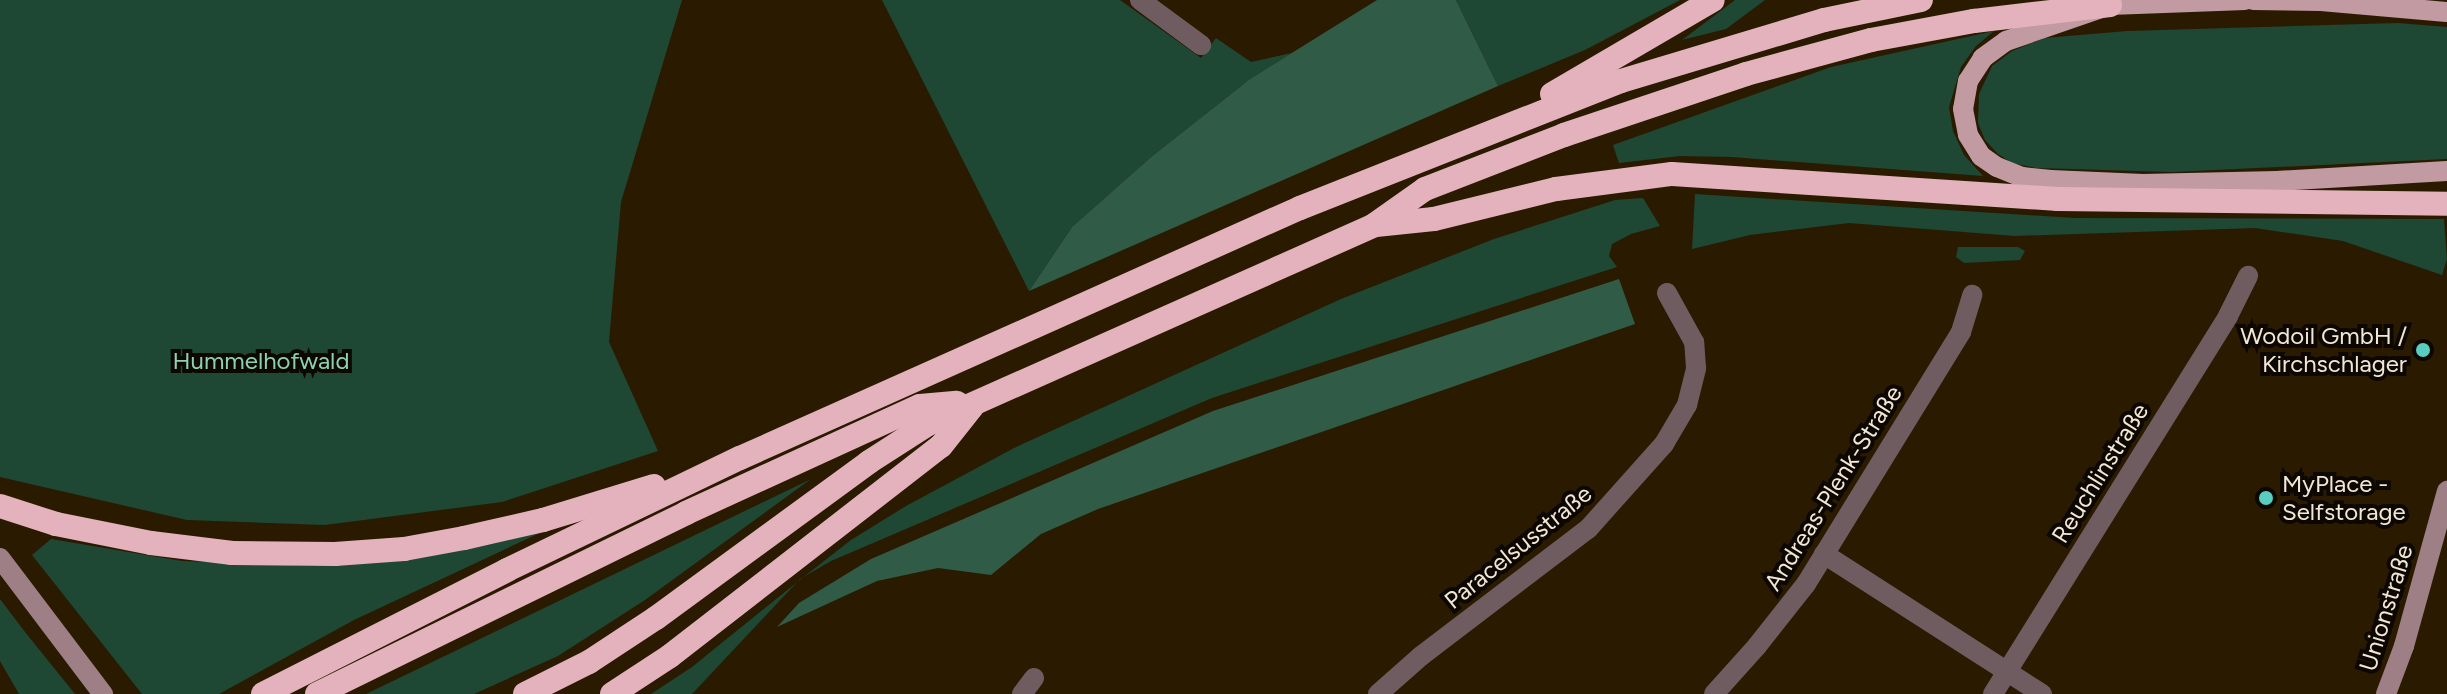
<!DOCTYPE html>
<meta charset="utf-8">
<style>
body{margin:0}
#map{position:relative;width:2447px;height:694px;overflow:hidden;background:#2a1b00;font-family:Figtree,sans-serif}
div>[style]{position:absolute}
.green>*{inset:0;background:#1e4734}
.forest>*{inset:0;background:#305b47}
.street>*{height:20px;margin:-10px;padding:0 10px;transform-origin:10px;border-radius:10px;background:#6f5c60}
.secondary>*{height:20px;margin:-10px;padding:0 10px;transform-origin:10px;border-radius:10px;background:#9e7f85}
.primary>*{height:20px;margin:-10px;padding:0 10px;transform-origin:10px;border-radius:10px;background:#c29aa2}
.highway>*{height:24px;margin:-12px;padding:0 12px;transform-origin:12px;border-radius:12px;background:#e4b2bc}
.dots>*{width:22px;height:22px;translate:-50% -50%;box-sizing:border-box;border:4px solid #0d0701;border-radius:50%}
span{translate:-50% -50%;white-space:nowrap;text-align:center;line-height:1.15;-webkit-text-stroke:8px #0d0701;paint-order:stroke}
.poi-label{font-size:24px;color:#f1e7d6}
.right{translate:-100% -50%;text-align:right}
.left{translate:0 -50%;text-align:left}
.park-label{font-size:24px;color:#8bd3b0}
.street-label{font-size:24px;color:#f1e7d6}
</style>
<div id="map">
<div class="green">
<i style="clip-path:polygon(0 0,682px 0,621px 202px,609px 342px,658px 451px,502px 502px,325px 525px,187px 520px,0 477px)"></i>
<i style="clip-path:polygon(882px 0,1120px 0,1201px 58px,1216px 38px,1251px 62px,1292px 53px,1250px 79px,1151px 157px,1072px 227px,1029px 291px)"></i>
<i style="clip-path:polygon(1456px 0,1680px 0,1585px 50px,1498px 86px)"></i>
<i style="clip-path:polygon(1735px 0,1765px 0,1726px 29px,1682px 40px)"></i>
<i style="clip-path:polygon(2398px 23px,2447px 27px,2447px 159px,2173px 172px,2036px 168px,2012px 163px,1998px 154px,1985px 140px,1978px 123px,1979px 94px,1992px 66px,2012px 51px,2045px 38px,2127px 31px)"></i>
<i style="clip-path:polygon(1994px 31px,1976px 46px,1961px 67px,1949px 107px,1953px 131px,1964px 155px,1983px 176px,1732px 157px,1680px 156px,1619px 163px,1613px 145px,1831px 67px)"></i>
<i style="clip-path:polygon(1695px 194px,2074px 218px,2444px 219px,2447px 259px,2442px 275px,2343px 241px,2255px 228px,2015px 236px,1849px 223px,1750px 235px,1692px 249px)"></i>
<i style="clip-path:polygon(1643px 198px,1660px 226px,1631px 234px,1612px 244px,1609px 256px,1617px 267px,1212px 398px,831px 561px,800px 579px,692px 694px,651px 694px,692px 667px,801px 579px,851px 540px,906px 506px,1014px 448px,1341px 299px,1494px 239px,1615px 200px)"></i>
<i style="clip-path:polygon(1958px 247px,2018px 247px,2025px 251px,2020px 260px,1964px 263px,1956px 257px)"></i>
<i style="clip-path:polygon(811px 479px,645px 600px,558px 656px,474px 694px,366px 694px)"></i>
<i style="clip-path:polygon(546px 530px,354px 620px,219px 694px,142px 694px,32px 555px,51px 539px,182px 561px,316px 566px,385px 560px)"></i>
<i style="clip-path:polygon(0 599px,25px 632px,75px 694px,19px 694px,0 661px)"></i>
</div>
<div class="forest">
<i style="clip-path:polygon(1377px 0,1456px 0,1498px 86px,1029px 291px,1072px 227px,1151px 157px,1250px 79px)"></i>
<i style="clip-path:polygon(1619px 279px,1635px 324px,1098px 509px,1041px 534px,991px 575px,938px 568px,877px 581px,777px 627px,799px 603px,871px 559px,1213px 411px)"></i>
</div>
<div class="street">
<i style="left:1140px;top:0;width:76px;rotate:36.4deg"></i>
<i style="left:1824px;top:554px;width:259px;rotate:32.7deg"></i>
<i style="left:1022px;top:694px;width:20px;rotate:-53deg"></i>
<i style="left:1378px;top:694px;width:57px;rotate:-41.5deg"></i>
<i style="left:1421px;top:656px;width:210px;rotate:-37.3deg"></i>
<i style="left:1588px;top:529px;width:114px;rotate:-48.2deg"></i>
<i style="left:1664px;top:444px;width:45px;rotate:-59.5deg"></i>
<i style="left:1687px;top:405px;width:38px;rotate:-76deg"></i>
<i style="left:1696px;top:368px;width:26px;rotate:-94deg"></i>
<i style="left:1694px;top:342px;width:56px;rotate:-118.9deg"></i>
<i style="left:1714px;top:694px;width:64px;rotate:-48.1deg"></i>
<i style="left:1757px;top:646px;width:79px;rotate:-51.7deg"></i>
<i style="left:1806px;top:584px;width:296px;rotate:-58.4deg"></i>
<i style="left:1961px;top:332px;width:39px;rotate:-73deg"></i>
<i style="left:1993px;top:694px;width:445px;rotate:-58.1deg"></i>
<i style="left:2228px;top:316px;width:45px;rotate:-63.4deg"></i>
</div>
<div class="secondary">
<i style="left:0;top:558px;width:171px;rotate:52.9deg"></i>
<i style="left:2386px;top:694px;width:51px;rotate:-69.4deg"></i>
<i style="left:2404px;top:646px;width:161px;rotate:-74.5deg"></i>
</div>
<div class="primary">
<i style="left:2245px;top:0;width:135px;rotate:177.9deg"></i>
<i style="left:2110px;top:5px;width:110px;rotate:160.9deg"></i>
<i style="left:2006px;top:41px;width:29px;rotate:144deg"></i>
<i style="left:1983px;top:58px;width:27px;rotate:123deg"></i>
<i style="left:1968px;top:81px;width:28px;rotate:100deg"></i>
<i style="left:1963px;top:109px;width:26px;rotate:79deg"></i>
<i style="left:1968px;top:135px;width:25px;rotate:58deg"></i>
<i style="left:1981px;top:156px;width:19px;rotate:35deg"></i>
<i style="left:1997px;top:167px;width:27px;rotate:22deg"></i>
<i style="left:2022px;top:177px;width:29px;rotate:6deg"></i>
<i style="left:2051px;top:180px;width:92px;rotate:2.5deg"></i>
<i style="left:2143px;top:184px;width:134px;rotate:-1.3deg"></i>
<i style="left:2277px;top:181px;width:170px;rotate:-3.4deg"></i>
<i style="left:2253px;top:0;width:68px;rotate:0.8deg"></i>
<i style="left:2321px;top:1px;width:126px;rotate:5deg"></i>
</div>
<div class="highway">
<i style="left:1552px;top:94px;width:186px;rotate:-30.3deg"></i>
<i style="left:1376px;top:225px;width:58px;rotate:-5.9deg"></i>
<i style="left:1434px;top:219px;width:126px;rotate:-13.8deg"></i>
<i style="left:1556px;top:189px;width:117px;rotate:-7.4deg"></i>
<i style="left:1672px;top:174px;width:387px;rotate:3.7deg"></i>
<i style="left:2058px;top:199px;width:389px;rotate:0.7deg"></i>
<i style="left:0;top:506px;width:59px;rotate:17.8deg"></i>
<i style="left:56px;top:524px;width:97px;rotate:11.3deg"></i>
<i style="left:151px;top:543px;width:82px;rotate:7deg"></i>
<i style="left:232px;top:553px;width:103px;rotate:0.6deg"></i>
<i style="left:335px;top:554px;width:69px;rotate:-4.1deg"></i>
<i style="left:404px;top:549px;width:61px;rotate:-10.4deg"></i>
<i style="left:464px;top:538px;width:81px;rotate:-12.8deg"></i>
<i style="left:543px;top:520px;width:116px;rotate:-17deg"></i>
<i style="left:263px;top:694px;width:274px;rotate:-26.9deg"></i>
<i style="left:507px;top:570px;width:259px;rotate:-25.7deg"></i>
<i style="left:740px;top:458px;width:613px;rotate:-24.06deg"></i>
<i style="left:1300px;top:208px;width:345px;rotate:-21.6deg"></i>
<i style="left:1621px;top:81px;width:212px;rotate:-16.7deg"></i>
<i style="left:1824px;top:20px;width:99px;rotate:-11.7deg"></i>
<i style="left:317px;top:694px;width:411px;rotate:-26.1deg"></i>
<i style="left:686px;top:513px;width:257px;rotate:-24.6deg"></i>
<i style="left:920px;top:406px;width:37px;rotate:-5deg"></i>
<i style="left:525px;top:694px;width:72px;rotate:-26.6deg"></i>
<i style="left:589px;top:662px;width:80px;rotate:-33.3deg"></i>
<i style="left:656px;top:618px;width:264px;rotate:-36.2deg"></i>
<i style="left:869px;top:462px;width:70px;rotate:-32.8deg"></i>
<i style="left:928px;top:424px;width:488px;rotate:-24deg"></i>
<i style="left:1374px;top:225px;width:62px;rotate:-35.2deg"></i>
<i style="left:1425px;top:189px;width:149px;rotate:-21.2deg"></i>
<i style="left:1564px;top:135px;width:192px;rotate:-18.5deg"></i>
<i style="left:1746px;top:74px;width:130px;rotate:-15.2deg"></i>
<i style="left:1871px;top:40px;width:105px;rotate:-10.5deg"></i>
<i style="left:1974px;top:21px;width:137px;rotate:-6.7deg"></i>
<i style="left:612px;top:694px;width:69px;rotate:-33.2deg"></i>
<i style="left:670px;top:656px;width:343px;rotate:-37.8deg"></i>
<i style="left:941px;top:446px;width:50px;rotate:-51.5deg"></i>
</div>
<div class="dots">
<i style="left:2423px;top:350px;background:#58cec0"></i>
<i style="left:2266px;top:498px;background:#58cec0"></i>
</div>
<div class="poi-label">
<span class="right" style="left:2407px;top:350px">Wodoil GmbH /<br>Kirchschlager</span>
<span class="left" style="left:2282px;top:498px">MyPlace -<br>Selfstorage</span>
</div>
<div class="park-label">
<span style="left:261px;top:361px">Hummelhofwald</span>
</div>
<div class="street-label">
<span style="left:2100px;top:473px;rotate:-58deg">Reuchlinstraße</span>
<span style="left:1833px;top:488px;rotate:-58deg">Andreas-Plenk-Straße</span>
<span style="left:1518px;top:547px;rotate:-39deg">Paracelsusstraße</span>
<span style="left:2386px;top:608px;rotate:-73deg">Unionstraße</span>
</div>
</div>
